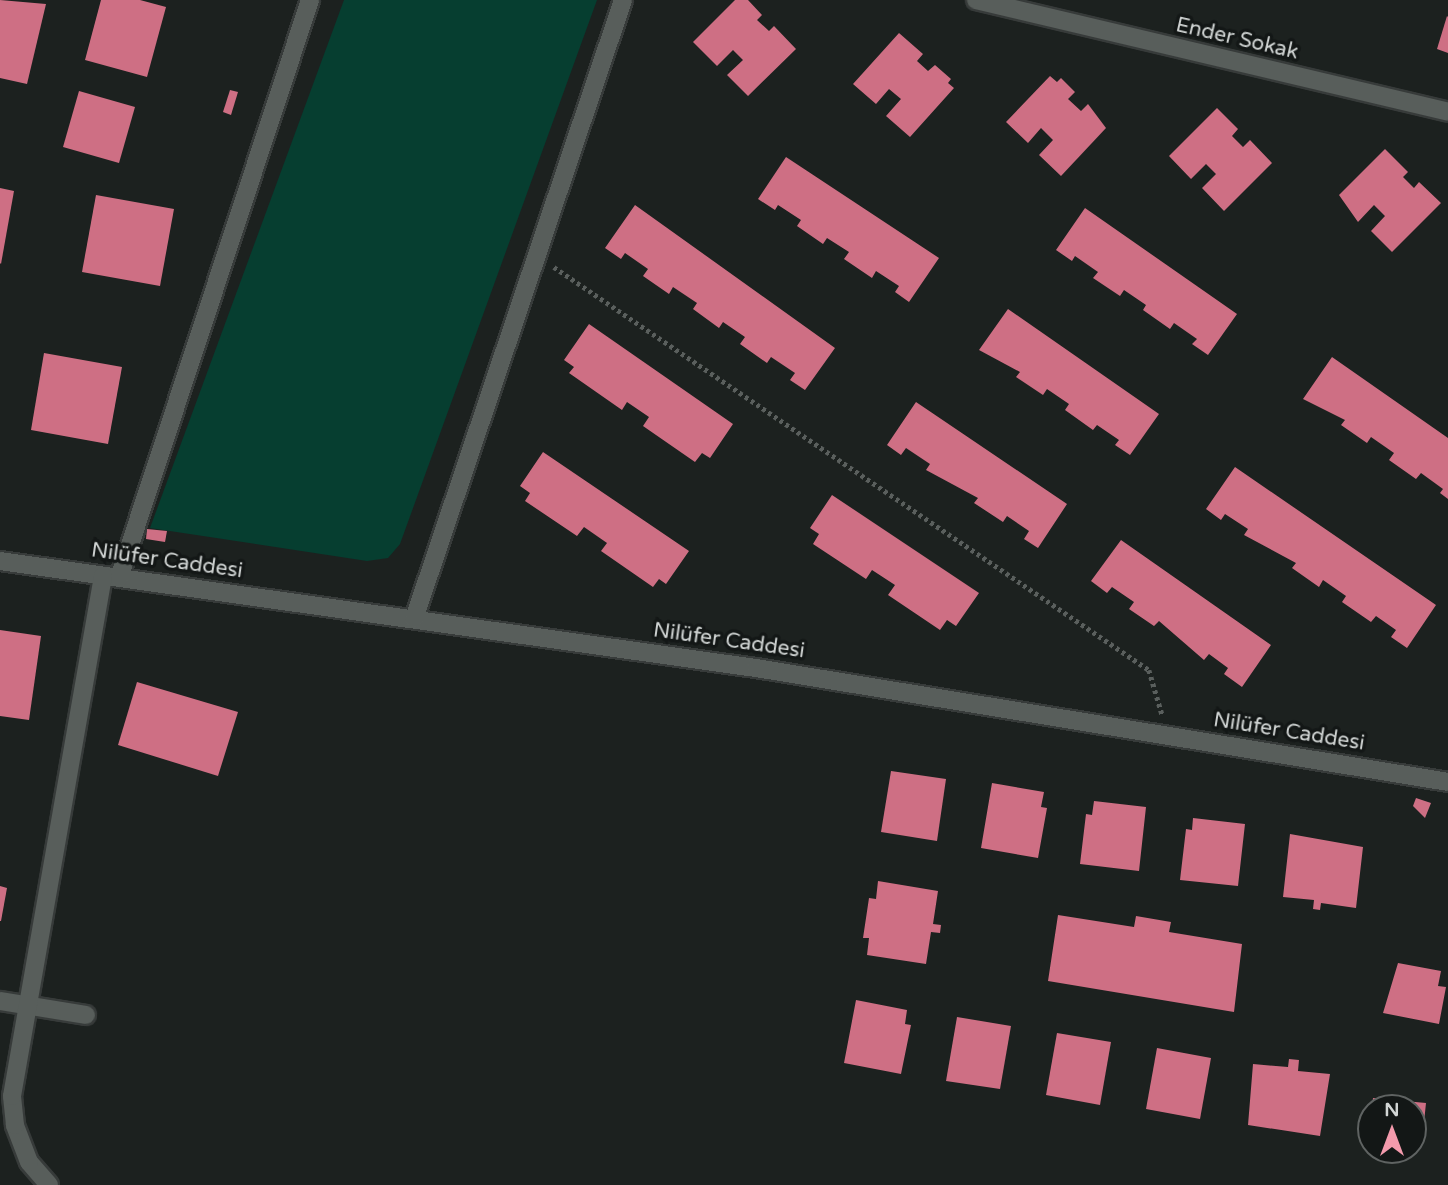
<!DOCTYPE html>
<meta charset="utf-8">
<style>
body{margin:0}
#map{position:relative;width:1448px;height:1185px;overflow:hidden;background:#1c211f;font-family:"Varela Round",sans-serif}
div>[style]{position:absolute}
.green>*{inset:0;background:#063e30}
.building>*{inset:0;background:#ce6f84}
.path>*{height:4.5px;margin-top:-2.25px;transform-origin:0;background:repeating-linear-gradient(90deg,#5a5f5d 0 3.5px,transparent 0 7px)}
.roads{filter:drop-shadow(2px 0 #373b3a) drop-shadow(-2px 0 #373b3a) drop-shadow(0 2px #373b3a) drop-shadow(0 -2px #373b3a)}
.minor>*{height:18px;margin:-9px;padding:0 9px;transform-origin:9px;border-radius:9px;background:#585e5b}
span{translate:-50% -50%;white-space:nowrap;text-align:center;line-height:1.15;-webkit-text-stroke:7px #131716;paint-order:stroke}
.street-label{font-size:21px;color:#d2d6d5}
.north{position:absolute;left:1357px;top:1094px;width:70px;height:70px;box-sizing:border-box;background:#131716;border:2px solid #5f6362;border-radius:50%;rotate:0deg;font-size:19px;font-weight:700;line-height:28px;text-align:center;color:#d2d6d5}
.north::after{content:'';display:block;margin:auto;width:24px;height:32px;background:#f39aac;clip-path:polygon(50% 0,100% 100%,50% 72%,0 100%)}
</style>
<div id="map">
<div class="green">
<i style="clip-path:polygon(344px 0,597px 0,400px 544px,388px 558px,367px 561px,150px 528px)"></i>
</div>
<div class="building">
<i style="clip-path:polygon(0 0,46px 4px,27px 84px,0 78px)"></i>
<i style="clip-path:polygon(101px 0,140px 0,166px 7px,147px 77px,85px 60px)"></i>
<i style="clip-path:polygon(735px 0,748px 0,762px 15px,757px 20px,769px 31px,774px 26px,796px 49px,748px 96px,727px 75px,743px 60px,733px 50px,717px 66px,693px 42px)"></i>
<i style="clip-path:polygon(1447px 16px,1448px 17px,1448px 53px,1437px 49px)"></i>
<i style="clip-path:polygon(899px 33px,923px 54px,917px 61px,928px 71px,935px 65px,951px 79px,948px 83px,954px 88px,910px 137px,886px 116px,901px 99px,889px 89px,876px 104px,853px 84px)"></i>
<i style="clip-path:polygon(1050px 76px,1057px 82px,1061px 78px,1075px 92px,1068px 99px,1081px 111px,1088px 104px,1106px 128px,1061px 176px,1039px 155px,1053px 140px,1041px 128px,1028px 143px,1006px 122px)"></i>
<i style="clip-path:polygon(230px 90px,238px 92px,231px 115px,223px 112px)"></i>
<i style="clip-path:polygon(79px 91px,135px 107px,119px 163px,63px 147px)"></i>
<i style="clip-path:polygon(1217px 108px,1238px 129px,1232px 136px,1243px 147px,1250px 140px,1272px 163px,1224px 211px,1202px 188px,1216px 174px,1206px 164px,1191px 179px,1169px 156px)"></i>
<i style="clip-path:polygon(1385px 149px,1408px 172px,1403px 177px,1414px 188px,1419px 182px,1441px 203px,1392px 252px,1371px 231px,1385px 216px,1374px 205px,1358px 222px,1339px 195px)"></i>
<i style="clip-path:polygon(786px 157px,939px 258px,909px 302px,895px 292px,899px 286px,876px 271px,872px 278px,844px 259px,849px 252px,827px 238px,823px 244px,797px 226px,801px 220px,778px 205px,775px 210px,758px 199px)"></i>
<i style="clip-path:polygon(0 188px,14px 191px,1px 264px,0 263px)"></i>
<i style="clip-path:polygon(96px 195px,174px 209px,160px 286px,82px 272px)"></i>
<i style="clip-path:polygon(635px 205px,835px 348px,805px 390px,790px 380px,795px 373px,771px 357px,767px 363px,740px 344px,745px 337px,723px 322px,719px 328px,693px 309px,697px 303px,673px 287px,669px 294px,643px 276px,648px 269px,625px 253px,621px 259px,605px 248px)"></i>
<i style="clip-path:polygon(1085px 208px,1237px 314px,1208px 355px,1192px 344px,1197px 339px,1174px 323px,1170px 329px,1143px 310px,1146px 305px,1124px 290px,1120px 296px,1093px 278px,1098px 272px,1075px 256px,1072px 261px,1056px 250px)"></i>
<i style="clip-path:polygon(1008px 309px,1159px 414px,1130px 455px,1115px 445px,1119px 440px,1097px 425px,1093px 430px,1065px 410px,1069px 404px,1047px 389px,1043px 395px,1016px 377px,1020px 372px,979px 350px)"></i>
<i style="clip-path:polygon(589px 324px,733px 424px,710px 458px,702px 453px,695px 462px,643px 426px,649px 417px,627px 402px,622px 410px,569px 373px,574px 367px,564px 360px)"></i>
<i style="clip-path:polygon(44px 353px,122px 367px,108px 444px,31px 430px)"></i>
<i style="clip-path:polygon(1332px 357px,1448px 438px,1448px 499px,1440px 493px,1443px 489px,1421px 473px,1416px 479px,1389px 460px,1394px 453px,1371px 437px,1367px 443px,1341px 425px,1345px 420px,1303px 399px)"></i>
<i style="clip-path:polygon(916px 402px,1067px 504px,1038px 548px,1024px 539px,1029px 531px,1007px 516px,1003px 522px,974px 503px,978px 498px,926px 470px,930px 464px,906px 448px,901px 455px,887px 445px)"></i>
<i style="clip-path:polygon(543px 452px,689px 551px,666px 584px,659px 579px,653px 587px,601px 551px,607px 543px,584px 527px,577px 536px,525px 501px,530px 493px,520px 486px)"></i>
<i style="clip-path:polygon(1235px 467px,1436px 605px,1407px 648px,1391px 637px,1396px 630px,1376px 616px,1371px 622px,1342px 602px,1346px 596px,1323px 580px,1319px 587px,1292px 568px,1296px 563px,1244px 535px,1248px 529px,1225px 514px,1221px 520px,1206px 509px)"></i>
<i style="clip-path:polygon(832px 495px,979px 593px,956px 626px,947px 620px,940px 630px,888px 595px,895px 585px,872px 570px,866px 579px,813px 544px,819px 534px,810px 528px)"></i>
<i style="clip-path:polygon(147px 529px,167px 531px,165px 542px,146px 539px)"></i>
<i style="clip-path:polygon(1121px 540px,1271px 645px,1242px 687px,1224px 674px,1228px 668px,1209px 654px,1204px 660px,1159px 621px,1154px 626px,1129px 609px,1134px 602px,1112px 587px,1107px 593px,1091px 581px)"></i>
<i style="clip-path:polygon(0 630px,41px 636px,29px 720px,0 716px)"></i>
<i style="clip-path:polygon(137px 682px,238px 712px,218px 776px,118px 745px)"></i>
<i style="clip-path:polygon(891px 771px,946px 779px,937px 841px,881px 832px)"></i>
<i style="clip-path:polygon(992px 783px,1044px 792px,1041px 807px,1047px 808px,1038px 858px,981px 848px)"></i>
<i style="clip-path:polygon(1416px 798px,1431px 803px,1425px 818px,1413px 806px)"></i>
<i style="clip-path:polygon(1094px 801px,1146px 807px,1139px 871px,1080px 864px,1086px 814px,1092px 815px)"></i>
<i style="clip-path:polygon(1193px 818px,1245px 824px,1238px 886px,1180px 880px,1186px 829px,1192px 830px)"></i>
<i style="clip-path:polygon(1290px 834px,1363px 847px,1356px 908px,1321px 903px,1320px 910px,1313px 909px,1314px 900px,1283px 897px)"></i>
<i style="clip-path:polygon(878px 881px,938px 891px,933px 924px,941px 925px,940px 933px,931px 932px,926px 964px,867px 955px,869px 938px,863px 938px,869px 898px,876px 899px)"></i>
<i style="clip-path:polygon(0 886px,7px 888px,1px 921px,0 921px)"></i>
<i style="clip-path:polygon(1058px 915px,1134px 927px,1136px 916px,1171px 922px,1169px 932px,1242px 944px,1234px 1012px,1048px 981px)"></i>
<i style="clip-path:polygon(1398px 963px,1441px 971px,1438px 986px,1446px 987px,1439px 1024px,1383px 1013px)"></i>
<i style="clip-path:polygon(856px 1000px,907px 1010px,905px 1024px,911px 1025px,901px 1074px,844px 1063px)"></i>
<i style="clip-path:polygon(957px 1017px,1011px 1026px,1000px 1089px,946px 1081px)"></i>
<i style="clip-path:polygon(1057px 1033px,1111px 1042px,1100px 1105px,1046px 1095px)"></i>
<i style="clip-path:polygon(1157px 1048px,1211px 1058px,1200px 1119px,1146px 1109px)"></i>
<i style="clip-path:polygon(1289px 1059px,1299px 1060px,1298px 1071px,1330px 1074px,1320px 1136px,1248px 1125px,1253px 1064px,1288px 1067px)"></i>
<i style="clip-path:polygon(1373px 1098px,1426px 1103px,1422px 1142px,1413px 1141px,1413px 1108px,1372px 1108px)"></i>
</div>
<div class="path">
<i style="left:554px;top:267px;width:719px;rotate:34.11deg"></i>
<i style="left:1149px;top:670px;width:46px;rotate:73.5deg"></i>
</div>
<div class="roads">
<div class="minor">
<i style="left:976px;top:0;width:485px;rotate:13.3deg"></i>
<i style="left:0;top:561px;width:764px;rotate:8.06deg"></i>
<i style="left:756px;top:668px;width:701px;rotate:9.35deg"></i>
<i style="left:119px;top:578px;width:609px;rotate:-71.71deg"></i>
<i style="left:414px;top:619px;width:653px;rotate:-71.34deg"></i>
<i style="left:0;top:1001px;width:87px;rotate:9.2deg"></i>
<i style="left:49px;top:1185px;width:30px;rotate:-131deg"></i>
<i style="left:29px;top:1162px;width:40px;rotate:-111deg"></i>
<i style="left:15px;top:1125px;width:29px;rotate:-96deg"></i>
<i style="left:12px;top:1096px;width:528px;rotate:-80.07deg"></i>
</div>
</div>
<div class="street-label">
<span style="left:1237px;top:39px;rotate:13deg">Ender Sokak</span>
<span style="left:167px;top:561px;rotate:8deg">Nilüfer Caddesi</span>
<span style="left:729px;top:641px;rotate:8deg">Nilüfer Caddesi</span>
<span style="left:1289px;top:732px;rotate:9deg">Nilüfer Caddesi</span>
</div>
<div class="north">N</div>
</div>
